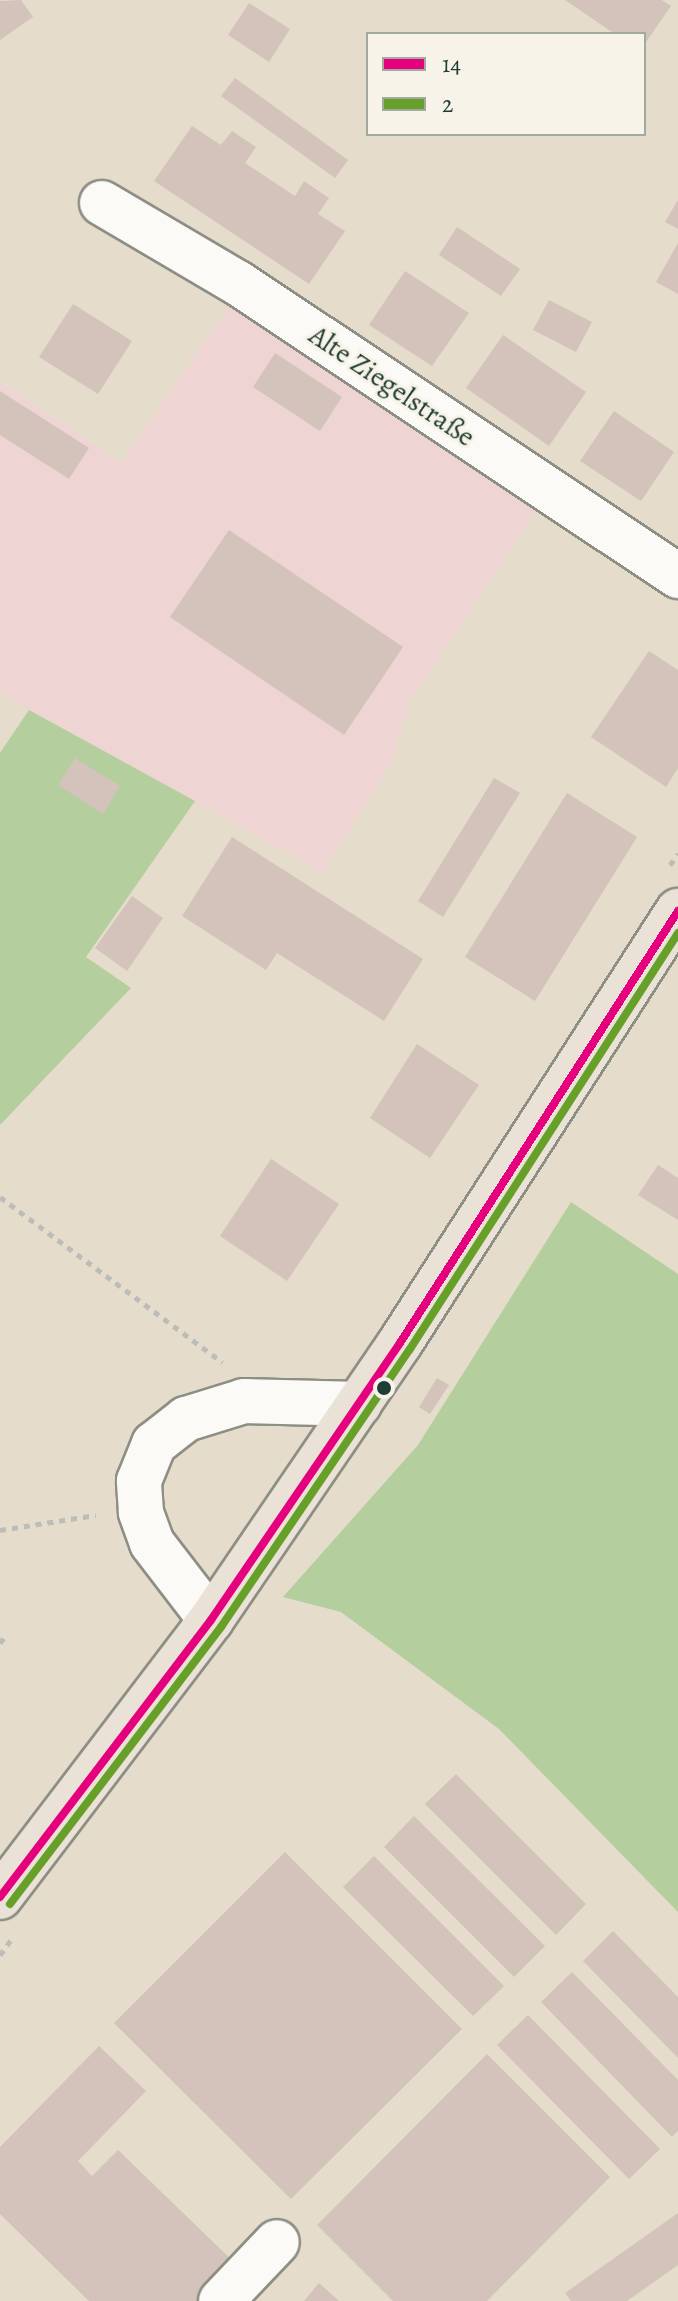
<!DOCTYPE html>
<meta charset="utf-8">
<style>
body{margin:0}
#map{position:relative;width:678px;height:2301px;overflow:hidden;background:#e5dccb;font-family:Alegreya,serif}
div>[style]{position:absolute}
.built>*{inset:0;background:#eed5d3}
.green>*{inset:0;background:#b4ce9d}
.building>*{inset:0;background:#d3c3ba}
.path>*{height:5px;margin-top:-2.5px;transform-origin:0;background:repeating-linear-gradient(90deg,#bcbdb9 0 6px,transparent 0 12px)}
.roads{filter:drop-shadow(2px 0 #8d8e84) drop-shadow(-2px 0 #8d8e84) drop-shadow(0 2px #8d8e84) drop-shadow(0 -2px #8d8e84)}
.minor>*{height:44px;margin:-22px;padding:0 22px;transform-origin:22px;border-radius:22px;background:#fbfaf7}
.major>*{height:44px;margin:-22px;padding:0 22px;transform-origin:22px;border-radius:22px;background:#ebe2d7}
.bus-1>*{height:8px;margin:-4px;padding:0 4px;transform-origin:4px;border-radius:4px;background:#e5007d}
.bus-2>*{height:8px;margin:-4px;padding:0 4px;transform-origin:4px;border-radius:4px;background:#66a029}
.dots>*{width:22px;height:22px;translate:-50% -50%;box-sizing:border-box;border:4px solid #f7f3e8;border-radius:50%}
span{translate:-50% -50%;white-space:nowrap;text-align:center;line-height:1.15;-webkit-text-stroke:6px #f7f3e8;paint-order:stroke}
.street-label{font-size:28px;color:#1f3d34}
.legend{position:absolute;left:366px;top:32px;width:280px;height:104px;box-sizing:border-box;background:#f7f3e8;border:2px solid #a1aaa0;margin:0;padding:10px 14px;list-style:none;font-size:24px;color:#1f3d34}
.legend li{display:flex;align-items:center;gap:16px;height:40px}
.legend b{width:40px;border:2px solid #a1aaa0}
</style>
<div id="map">
<div class="built">
<i style="clip-path:polygon(233px 300px,544px 499px,410px 701px,391px 764px,322px 872px,0 693px,0 382px,122px 463px)"></i>
</div>
<div class="green">
<i style="clip-path:polygon(29px 710px,195px 801px,86px 957px,131px 988px,0 1125px,0 753px)"></i>
<i style="clip-path:polygon(571px 1202px,678px 1274px,678px 1912px,499px 1729px,341px 1612px,283px 1597px,418px 1445px)"></i>
</div>
<div class="building">
<i style="clip-path:polygon(21px 0,33px 17px,0 40px,0 1px)"></i>
<i style="clip-path:polygon(565px 0,662px 0,671px 6px,644px 45px,644px 34px,615px 34px)"></i>
<i style="clip-path:polygon(249px 3px,290px 29px,269px 62px,228px 35px)"></i>
<i style="clip-path:polygon(235px 78px,348px 160px,335px 178px,221px 96px)"></i>
<i style="clip-path:polygon(192px 126px,221px 145px,232px 131px,256px 147px,245px 163px,295px 196px,304px 181px,329px 198px,318px 214px,345px 231px,309px 284px,154px 181px)"></i>
<i style="clip-path:polygon(678px 200px,678px 229px,665px 222px)"></i>
<i style="clip-path:polygon(457px 227px,520px 269px,501px 296px,439px 255px)"></i>
<i style="clip-path:polygon(678px 243px,678px 294px,656px 282px)"></i>
<i style="clip-path:polygon(405px 271px,469px 313px,432px 366px,369px 325px)"></i>
<i style="clip-path:polygon(549px 300px,592px 322px,576px 352px,533px 330px)"></i>
<i style="clip-path:polygon(73px 304px,132px 341px,98px 394px,39px 357px)"></i>
<i style="clip-path:polygon(503px 335px,586px 392px,549px 446px,466px 388px)"></i>
<i style="clip-path:polygon(275px 353px,342px 397px,320px 431px,253px 387px)"></i>
<i style="clip-path:polygon(0 391px,89px 448px,69px 479px,0 435px)"></i>
<i style="clip-path:polygon(614px 411px,674px 452px,641px 501px,580px 461px)"></i>
<i style="clip-path:polygon(229px 530px,403px 647px,344px 735px,170px 617px)"></i>
<i style="clip-path:polygon(649px 651px,678px 670px,678px 768px,666px 787px,591px 737px)"></i>
<i style="clip-path:polygon(75px 758px,120px 786px,103px 814px,58px 785px)"></i>
<i style="clip-path:polygon(494px 778px,520px 793px,443px 917px,418px 901px)"></i>
<i style="clip-path:polygon(567px 793px,637px 837px,535px 1001px,465px 957px)"></i>
<i style="clip-path:polygon(232px 837px,423px 959px,384px 1021px,277px 953px,266px 970px,182px 916px)"></i>
<i style="clip-path:polygon(132px 896px,163px 918px,127px 971px,95px 948px)"></i>
<i style="clip-path:polygon(417px 1044px,479px 1085px,430px 1158px,370px 1118px)"></i>
<i style="clip-path:polygon(271px 1159px,339px 1204px,287px 1281px,220px 1236px)"></i>
<i style="clip-path:polygon(658px 1165px,678px 1178px,678px 1220px,638px 1195px)"></i>
<i style="clip-path:polygon(437px 1378px,449px 1385px,430px 1414px,419px 1407px)"></i>
<i style="clip-path:polygon(456px 1774px,586px 1904px,556px 1935px,425px 1804px)"></i>
<i style="clip-path:polygon(414px 1816px,545px 1946px,514px 1977px,384px 1847px)"></i>
<i style="clip-path:polygon(285px 1852px,462px 2029px,291px 2199px,114px 2023px)"></i>
<i style="clip-path:polygon(374px 1856px,504px 1986px,473px 2016px,343px 1887px)"></i>
<i style="clip-path:polygon(613px 1931px,678px 1997px,678px 2058px,583px 1961px)"></i>
<i style="clip-path:polygon(572px 1972px,678px 2080px,678px 2131px,672px 2137px,541px 2002px)"></i>
<i style="clip-path:polygon(528px 2015px,660px 2149px,629px 2179px,497px 2045px)"></i>
<i style="clip-path:polygon(99px 2046px,146px 2091px,78px 2161px,92px 2176px,118px 2150px,240px 2268px,208px 2301px,89px 2301px,0 2214px,0 2147px)"></i>
<i style="clip-path:polygon(487px 2054px,610px 2177px,487px 2301px,393px 2301px,317px 2225px)"></i>
<i style="clip-path:polygon(678px 2213px,678px 2265px,627px 2301px,571px 2301px,565px 2293px)"></i>
<i style="clip-path:polygon(319px 2283px,339px 2301px,304px 2301px)"></i>
</div>
<div class="path">
<i style="left:670px;top:865px;width:14px;rotate:-54deg"></i>
<i style="left:0;top:1197px;width:277px;rotate:36.6deg"></i>
<i style="left:0;top:1530px;width:97px;rotate:-8.9deg"></i>
<i style="left:0;top:1643px;width:9px;rotate:-54deg"></i>
<i style="left:0;top:1955px;width:19px;rotate:-54deg"></i>
</div>
<div class="roads">
<div class="minor">
<i style="left:102px;top:203px;width:158px;rotate:30.5deg"></i>
<i style="left:238px;top:283px;width:529px;rotate:33.66deg"></i>
<i style="left:211px;top:1620px;width:97px;rotate:-127.5deg"></i>
<i style="left:152px;top:1543px;width:33px;rotate:-110deg"></i>
<i style="left:141px;top:1512px;width:31px;rotate:-94deg"></i>
<i style="left:139px;top:1481px;width:40px;rotate:-68deg"></i>
<i style="left:154px;top:1444px;width:41px;rotate:-38deg"></i>
<i style="left:186px;top:1419px;width:61px;rotate:-17.2deg"></i>
<i style="left:244px;top:1401px;width:115px;rotate:1.5deg"></i>
<i style="left:221px;top:2301px;width:81px;rotate:-46.5deg"></i>
</div>
<div class="major">
<i style="left:0;top:1897px;width:348px;rotate:-52.7deg"></i>
<i style="left:211px;top:1620px;width:335px;rotate:-55.7deg"></i>
<i style="left:400px;top:1343px;width:514px;rotate:-57.24deg"></i>
</div>
</div>
<div class="bus-1">
<i style="left:0;top:1897px;width:348px;rotate:-52.7deg"></i>
<i style="left:211px;top:1620px;width:335px;rotate:-55.7deg"></i>
<i style="left:400px;top:1343px;width:514px;rotate:-57.24deg"></i>
</div>
<div class="bus-2">
<i style="left:10px;top:1904px;width:348px;rotate:-52.7deg"></i>
<i style="left:221px;top:1627px;width:336px;rotate:-55.8deg"></i>
<i style="left:410px;top:1349px;width:495px;rotate:-57.2deg"></i>
</div>
<div class="dots">
<i style="left:384px;top:1388px;background:#1f3d34"></i>
</div>
<div class="street-label">
<span style="left:392px;top:386px;rotate:34deg">Alte Ziegelstraße</span>
</div>
<ul class="legend">
<li><b style="height:10px;background:#e5007d"></b>14</li>
<li><b style="height:10px;background:#66a029"></b>2</li>
</ul>
</div>
